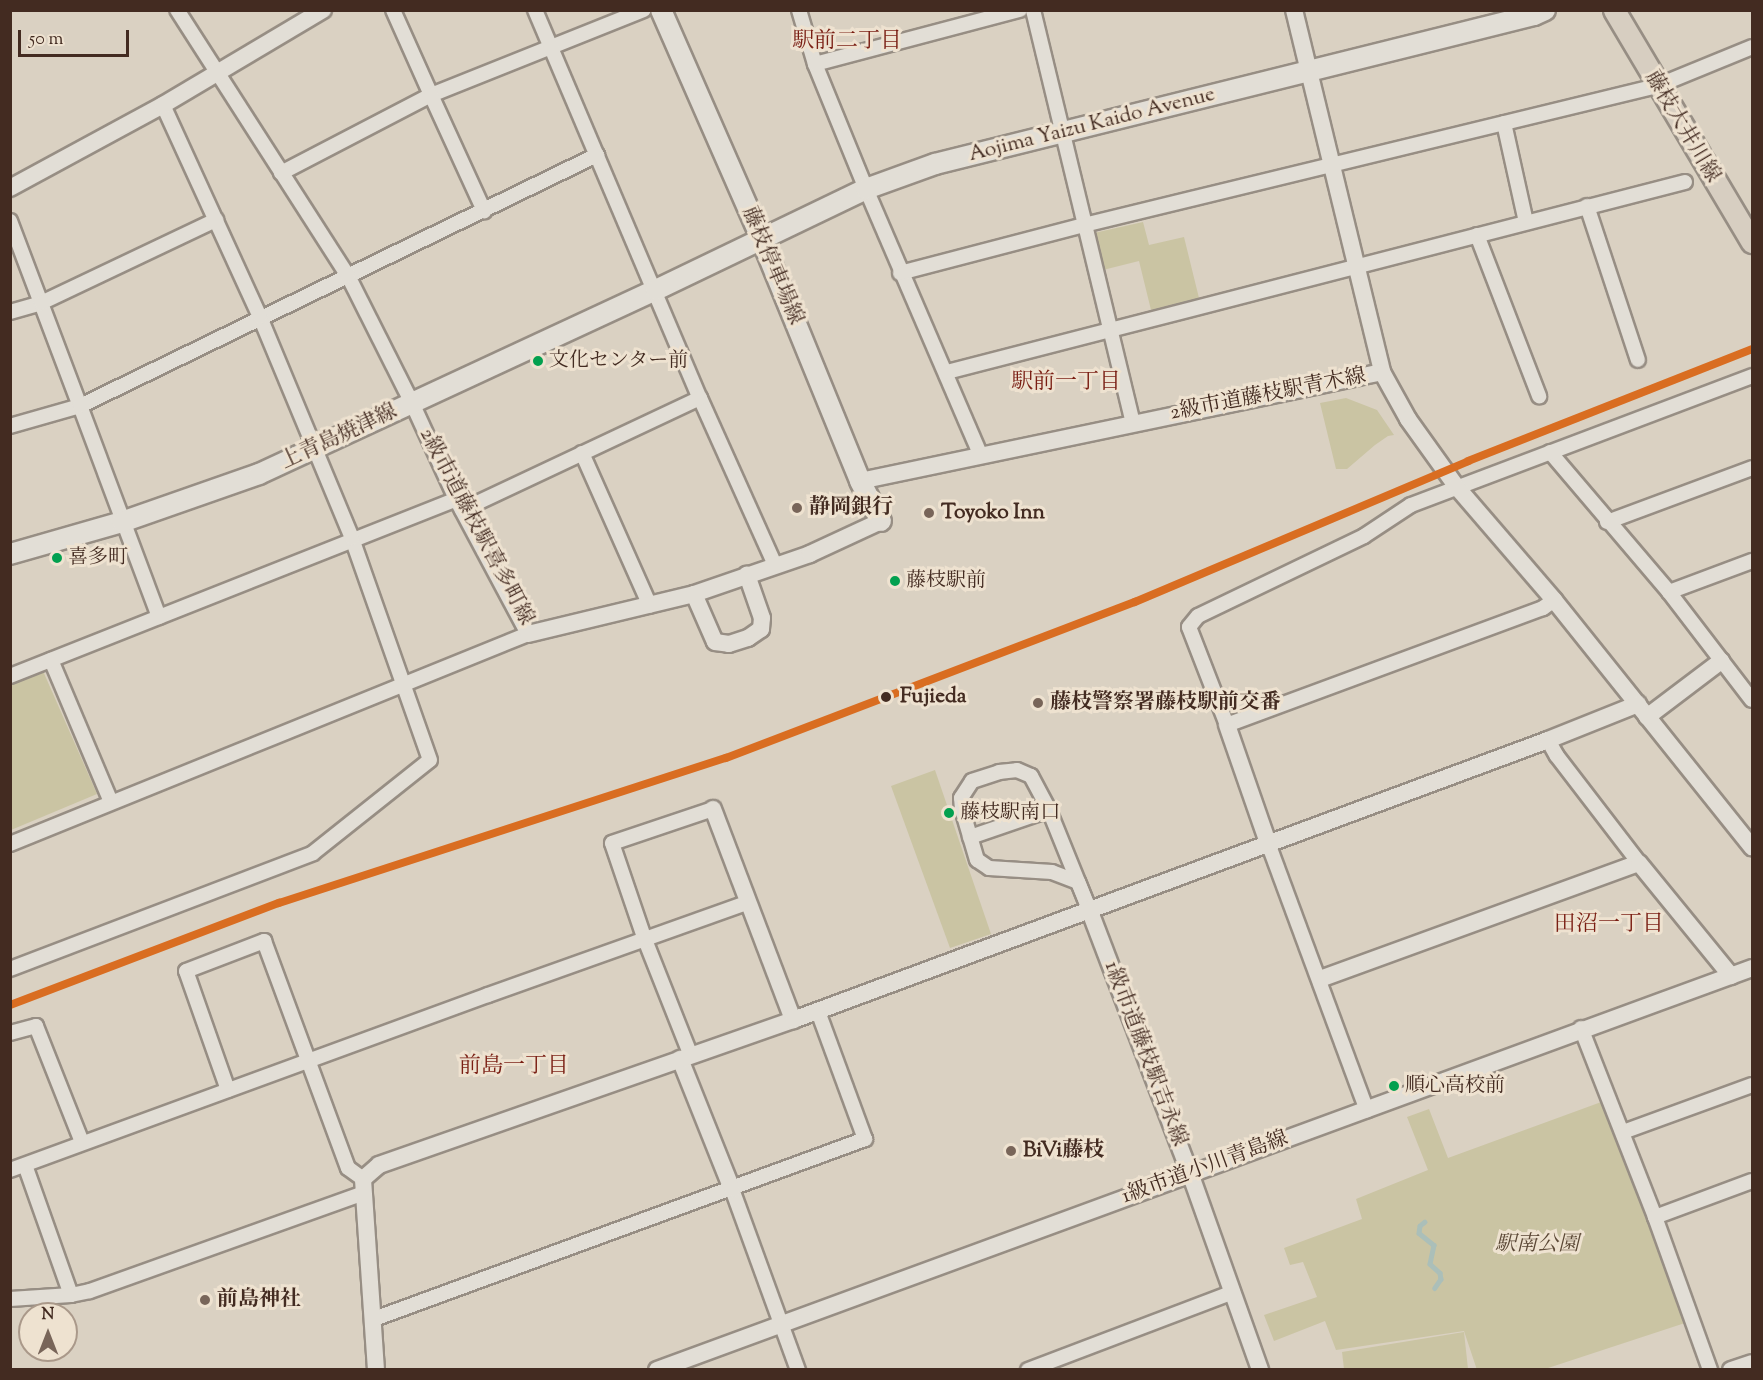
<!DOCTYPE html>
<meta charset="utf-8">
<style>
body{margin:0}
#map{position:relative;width:1763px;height:1380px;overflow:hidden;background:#dad1c2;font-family:"Sorts Mill Goudy","Noto Serif JP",serif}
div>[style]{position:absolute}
.green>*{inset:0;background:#cac4a3}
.stream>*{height:4.5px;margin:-2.25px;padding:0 2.25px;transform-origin:2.25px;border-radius:2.25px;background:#abbfb9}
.roads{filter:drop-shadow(2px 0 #978e84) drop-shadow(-2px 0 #978e84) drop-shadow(0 2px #978e84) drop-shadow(0 -2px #978e84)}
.minor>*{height:14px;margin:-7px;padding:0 7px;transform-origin:7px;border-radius:7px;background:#e2ded6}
.tertiary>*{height:16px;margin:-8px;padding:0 8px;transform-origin:8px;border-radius:8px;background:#e2ded6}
.secondary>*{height:20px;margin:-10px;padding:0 10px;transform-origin:10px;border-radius:10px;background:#e2ded6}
.primary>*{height:21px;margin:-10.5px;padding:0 10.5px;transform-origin:10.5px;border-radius:10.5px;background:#d7cec1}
.rail-1>*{height:8px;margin:-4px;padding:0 4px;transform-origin:4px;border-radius:4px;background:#d96d21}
.dots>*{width:16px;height:16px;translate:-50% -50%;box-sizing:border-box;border:3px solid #eee2d0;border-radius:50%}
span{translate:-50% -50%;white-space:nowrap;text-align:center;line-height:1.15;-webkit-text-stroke:6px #eee2d0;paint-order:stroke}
.bus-label{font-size:20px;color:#432b21}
.left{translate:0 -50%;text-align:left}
.street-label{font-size:21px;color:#432b21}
.poi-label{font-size:21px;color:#432b21;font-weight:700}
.stop-label{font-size:21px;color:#432b21;font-weight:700}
.park-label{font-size:21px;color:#5b4836;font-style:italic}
.neighbourhood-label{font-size:22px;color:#7a1f14}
.frame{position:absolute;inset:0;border:12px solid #432b21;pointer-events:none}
.north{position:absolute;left:18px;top:1302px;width:60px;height:60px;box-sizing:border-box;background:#eee2d0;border:2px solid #aa998a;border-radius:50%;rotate:0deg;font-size:16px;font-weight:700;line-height:24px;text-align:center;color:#432b21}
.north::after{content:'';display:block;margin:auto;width:21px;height:27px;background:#786559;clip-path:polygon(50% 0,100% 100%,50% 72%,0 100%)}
.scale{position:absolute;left:18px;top:30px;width:111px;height:27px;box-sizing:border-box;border:3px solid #432b21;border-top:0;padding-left:8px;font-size:18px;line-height:21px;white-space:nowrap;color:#432b21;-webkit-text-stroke:4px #eee2d0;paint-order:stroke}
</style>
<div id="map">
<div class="green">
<i style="clip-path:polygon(1143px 222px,1149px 245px,1184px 237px,1199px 298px,1151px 310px,1139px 261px,1103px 270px,1094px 233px)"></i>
<i style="clip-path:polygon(1346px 398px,1377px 410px,1394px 435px,1388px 436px,1375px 445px,1347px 469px,1336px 469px,1320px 403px)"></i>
<i style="clip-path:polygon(43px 671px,97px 794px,11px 830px,11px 683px)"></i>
<i style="clip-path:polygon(935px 770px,991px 934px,950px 948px,891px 786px)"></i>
<i style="clip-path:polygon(1604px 1101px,1685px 1323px,1545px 1369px,1477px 1370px,1464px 1331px,1336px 1350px,1325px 1321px,1274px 1341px,1264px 1315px,1317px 1297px,1303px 1262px,1290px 1265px,1284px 1248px,1362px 1219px,1356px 1199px,1428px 1170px,1407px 1117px,1429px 1109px,1448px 1158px)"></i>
<i style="clip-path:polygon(1464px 1332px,1468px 1369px,1344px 1369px,1342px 1352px)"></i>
</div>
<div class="stream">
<i style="left:1425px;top:1222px;width:6px;rotate:141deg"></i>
<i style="left:1420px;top:1226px;width:7px;rotate:98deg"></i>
<i style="left:1419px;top:1233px;width:19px;rotate:39deg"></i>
<i style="left:1434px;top:1245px;width:19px;rotate:102deg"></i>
<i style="left:1430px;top:1264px;width:13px;rotate:42deg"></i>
<i style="left:1440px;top:1273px;width:6px;rotate:81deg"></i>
<i style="left:1441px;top:1279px;width:11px;rotate:124deg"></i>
</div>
<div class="roads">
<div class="minor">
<i style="left:393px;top:10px;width:93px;rotate:65.9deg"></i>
<i style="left:431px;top:95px;width:229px;rotate:-21.8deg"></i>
<i style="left:535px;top:10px;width:422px;rotate:67deg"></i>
<i style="left:700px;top:398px;width:183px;rotate:65.8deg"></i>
<i style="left:799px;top:10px;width:56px;rotate:73.5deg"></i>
<i style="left:815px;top:64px;width:135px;rotate:67.8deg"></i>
<i style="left:866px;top:189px;width:288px;rotate:66.7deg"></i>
<i style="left:1033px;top:10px;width:425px;rotate:76.4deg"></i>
<i style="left:815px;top:64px;width:212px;rotate:-14.8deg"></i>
<i style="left:1504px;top:123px;width:101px;rotate:77.5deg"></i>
<i style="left:281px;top:173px;width:169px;rotate:-27.5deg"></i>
<i style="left:431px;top:95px;width:128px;rotate:65.4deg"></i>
<i style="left:1587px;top:206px;width:162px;rotate:71.7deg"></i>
<i style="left:10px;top:221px;width:198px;rotate:69.3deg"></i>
<i style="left:80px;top:406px;width:73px;rotate:164.1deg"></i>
<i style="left:1477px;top:235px;width:173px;rotate:68.9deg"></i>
<i style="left:900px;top:273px;width:190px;rotate:-14.6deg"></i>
<i style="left:1084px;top:225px;width:590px;rotate:-13.64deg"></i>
<i style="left:1657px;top:86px;width:103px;rotate:-22.3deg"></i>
<i style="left:10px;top:312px;width:32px;rotate:-16deg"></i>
<i style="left:41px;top:303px;width:194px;rotate:-25.4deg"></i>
<i style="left:947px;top:372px;width:762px;rotate:-14.44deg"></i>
<i style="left:1550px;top:452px;width:184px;rotate:49.6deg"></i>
<i style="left:1669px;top:592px;width:136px;rotate:52.5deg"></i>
<i style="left:582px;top:453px;width:167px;rotate:66deg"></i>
<i style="left:462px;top:510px;width:263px;rotate:-25.2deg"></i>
<i style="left:1607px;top:522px;width:155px;rotate:-20.4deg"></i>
<i style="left:1669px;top:592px;width:89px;rotate:-20.5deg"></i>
<i style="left:1554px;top:600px;width:14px;rotate:144deg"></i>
<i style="left:1543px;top:608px;width:337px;rotate:159.7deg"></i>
<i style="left:1227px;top:725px;width:105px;rotate:-111.2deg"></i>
<i style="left:1189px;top:627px;width:14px;rotate:-51deg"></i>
<i style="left:1198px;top:616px;width:184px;rotate:-25.7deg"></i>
<i style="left:1364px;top:536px;width:56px;rotate:-33.4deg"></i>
<i style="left:1411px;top:505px;width:365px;rotate:-20.7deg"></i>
<i style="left:159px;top:617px;width:225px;rotate:-110.5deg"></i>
<i style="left:80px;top:406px;width:575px;rotate:-25.9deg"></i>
<i style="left:51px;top:660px;width:154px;rotate:67.1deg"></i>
<i style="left:10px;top:676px;width:480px;rotate:-21.6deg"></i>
<i style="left:1548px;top:740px;width:18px;rotate:61deg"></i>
<i style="left:1557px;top:756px;width:135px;rotate:52.5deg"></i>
<i style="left:970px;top:837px;width:83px;rotate:-18.9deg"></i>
<i style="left:1268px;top:843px;width:285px;rotate:69.7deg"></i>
<i style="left:10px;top:844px;width:559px;rotate:-22.07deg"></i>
<i style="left:528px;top:634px;width:153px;rotate:-118.1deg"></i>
<i style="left:456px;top:499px;width:106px;rotate:-114.6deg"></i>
<i style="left:412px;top:403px;width:142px;rotate:-116.7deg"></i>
<i style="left:348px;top:276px;width:316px;rotate:-122.7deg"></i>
<i style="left:1089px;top:909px;width:29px;rotate:-112deg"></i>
<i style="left:1078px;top:882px;width:28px;rotate:-159deg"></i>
<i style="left:1052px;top:872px;width:63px;rotate:-176.4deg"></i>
<i style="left:989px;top:868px;width:14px;rotate:-146deg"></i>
<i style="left:977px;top:860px;width:53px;rotate:-106.4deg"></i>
<i style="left:962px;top:809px;width:11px;rotate:-95deg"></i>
<i style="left:961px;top:798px;width:20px;rotate:-57deg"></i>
<i style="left:972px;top:781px;width:28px;rotate:-18deg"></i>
<i style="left:999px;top:772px;width:18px;rotate:-6deg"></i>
<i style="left:1017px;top:770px;width:15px;rotate:23deg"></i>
<i style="left:1031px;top:776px;width:38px;rotate:62deg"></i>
<i style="left:1049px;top:810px;width:107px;rotate:68deg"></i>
<i style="left:10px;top:969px;width:324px;rotate:-20.9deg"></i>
<i style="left:313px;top:853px;width:149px;rotate:-38.5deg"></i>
<i style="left:430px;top:760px;width:235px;rotate:-109.4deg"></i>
<i style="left:352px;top:538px;width:239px;rotate:-112.6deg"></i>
<i style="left:260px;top:317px;width:233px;rotate:-114.6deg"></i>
<i style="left:1581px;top:1028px;width:203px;rotate:68.6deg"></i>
<i style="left:1655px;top:1217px;width:163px;rotate:70.2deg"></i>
<i style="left:10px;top:1033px;width:27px;rotate:-15deg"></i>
<i style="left:36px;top:1026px;width:125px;rotate:68.4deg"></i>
<i style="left:691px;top:1056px;width:125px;rotate:-111.6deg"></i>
<i style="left:645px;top:940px;width:102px;rotate:-108.8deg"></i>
<i style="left:612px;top:843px;width:107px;rotate:-18.6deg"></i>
<i style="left:228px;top:1090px;width:126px;rotate:-109.4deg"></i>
<i style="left:186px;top:971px;width:84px;rotate:-21deg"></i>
<i style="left:264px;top:941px;width:242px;rotate:69.7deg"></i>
<i style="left:348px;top:1168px;width:19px;rotate:36deg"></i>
<i style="left:1623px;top:1132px;width:137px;rotate:-20deg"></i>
<i style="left:25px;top:1165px;width:138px;rotate:70.5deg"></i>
<i style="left:10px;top:1170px;width:509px;rotate:-20.11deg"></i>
<i style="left:488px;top:995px;width:275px;rotate:-19.6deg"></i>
<i style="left:732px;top:1189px;width:193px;rotate:70deg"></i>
<i style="left:1655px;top:1217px;width:103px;rotate:-20.4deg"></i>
<i style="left:10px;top:1299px;width:61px;rotate:-3.8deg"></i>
<i style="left:71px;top:1295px;width:19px;rotate:-12deg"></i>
<i style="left:90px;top:1291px;width:291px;rotate:-19.7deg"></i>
<i style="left:374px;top:1319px;width:523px;rotate:-20.13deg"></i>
<i style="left:865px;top:1139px;width:136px;rotate:-110.2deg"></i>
<i style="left:1028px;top:1370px;width:219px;rotate:-20.8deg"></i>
</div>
<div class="tertiary">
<i style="left:1294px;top:10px;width:373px;rotate:76.3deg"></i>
<i style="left:1382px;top:372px;width:54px;rotate:61deg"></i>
<i style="left:1408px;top:419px;width:82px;rotate:54.4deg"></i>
<i style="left:1456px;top:486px;width:150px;rotate:49.3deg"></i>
<i style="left:1554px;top:600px;width:317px;rotate:51.3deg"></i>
<i style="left:10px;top:188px;width:174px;rotate:-28.5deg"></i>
<i style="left:163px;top:105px;width:186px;rotate:-30.7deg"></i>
<i style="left:860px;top:481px;width:533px;rotate:-11.79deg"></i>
<i style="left:694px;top:594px;width:52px;rotate:66.4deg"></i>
<i style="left:715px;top:642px;width:14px;rotate:8deg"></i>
<i style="left:729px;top:644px;width:20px;rotate:-18deg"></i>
<i style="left:748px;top:638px;width:16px;rotate:-35deg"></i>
<i style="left:761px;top:629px;width:11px;rotate:-85deg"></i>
<i style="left:762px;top:618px;width:46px;rotate:-109.2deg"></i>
<i style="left:528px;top:634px;width:171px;rotate:-13.5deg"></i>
<i style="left:694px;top:594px;width:123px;rotate:-19deg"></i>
<i style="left:810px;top:554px;width:78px;rotate:-24.9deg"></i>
<i style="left:1647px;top:717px;width:93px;rotate:-37.1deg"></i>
<i style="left:1227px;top:725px;width:125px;rotate:70.8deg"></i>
<i style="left:713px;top:809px;width:226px;rotate:69.2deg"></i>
<i style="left:1089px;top:909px;width:283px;rotate:69.1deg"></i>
<i style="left:1190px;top:1173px;width:209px;rotate:70.4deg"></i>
<i style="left:1320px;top:979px;width:339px;rotate:-20deg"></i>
<i style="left:1639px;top:863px;width:146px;rotate:50.8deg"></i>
<i style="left:680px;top:1059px;width:140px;rotate:68.2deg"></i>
<i style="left:376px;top:1370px;width:191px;rotate:-93.9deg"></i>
<i style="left:363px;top:1179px;width:21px;rotate:-41deg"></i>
<i style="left:379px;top:1165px;width:439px;rotate:-19.3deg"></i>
<i style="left:793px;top:1020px;width:805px;rotate:-20.35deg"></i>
<i style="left:1548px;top:740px;width:97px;rotate:-21.8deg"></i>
<i style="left:657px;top:1370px;width:1166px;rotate:-20.16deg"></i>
<i style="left:1731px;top:1370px;width:22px;rotate:-18deg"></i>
</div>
<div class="secondary">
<i style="left:661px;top:10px;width:249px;rotate:66.3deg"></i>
<i style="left:761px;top:238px;width:262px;rotate:67.8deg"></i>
<i style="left:860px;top:481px;width:45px;rotate:62.3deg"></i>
<i style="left:10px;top:554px;width:116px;rotate:-15.9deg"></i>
<i style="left:122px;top:522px;width:145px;rotate:-19.3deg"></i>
<i style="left:259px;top:474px;width:438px;rotate:-24.9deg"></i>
<i style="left:656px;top:290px;width:233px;rotate:-25.7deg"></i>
<i style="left:866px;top:189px;width:73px;rotate:-19.9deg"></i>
<i style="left:935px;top:164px;width:617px;rotate:-13.97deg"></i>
<i style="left:1534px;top:15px;width:12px;rotate:-24deg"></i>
</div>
<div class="primary">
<i style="left:1614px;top:10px;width:270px;rotate:59.3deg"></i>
</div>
</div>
<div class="rail-1">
<i style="left:10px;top:1005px;width:288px;rotate:-20.8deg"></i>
<i style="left:279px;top:903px;width:470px;rotate:-18deg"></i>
<i style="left:726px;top:758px;width:438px;rotate:-20.9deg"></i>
<i style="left:1135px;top:602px;width:362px;rotate:-22.9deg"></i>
<i style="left:1468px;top:461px;width:305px;rotate:-21.5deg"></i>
</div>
<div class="dots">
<i style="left:538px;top:361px;background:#03a04f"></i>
<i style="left:797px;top:508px;background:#786559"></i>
<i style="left:929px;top:513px;background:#786559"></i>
<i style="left:57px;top:558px;background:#03a04f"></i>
<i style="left:895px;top:581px;background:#03a04f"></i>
<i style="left:886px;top:697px;background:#432b21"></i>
<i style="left:1038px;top:703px;background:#786559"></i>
<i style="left:949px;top:813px;background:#03a04f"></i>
<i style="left:1394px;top:1086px;background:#03a04f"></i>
<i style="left:1011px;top:1151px;background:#786559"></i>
<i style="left:205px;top:1300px;background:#786559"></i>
</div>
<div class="bus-label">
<span class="left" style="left:549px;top:361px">文化センター前</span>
<span class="left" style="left:68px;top:558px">喜多町</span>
<span class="left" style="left:906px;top:581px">藤枝駅前</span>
<span class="left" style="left:960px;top:813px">藤枝駅南口</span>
<span class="left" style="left:1405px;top:1086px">順心高校前</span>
</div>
<div class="street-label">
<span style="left:1092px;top:125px;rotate:-14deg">Aojima Yaizu Kaido Avenue</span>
<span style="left:1682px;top:127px;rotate:59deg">藤枝大井川線</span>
<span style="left:772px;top:266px;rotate:67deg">藤枝停車場線</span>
<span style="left:1268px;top:395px;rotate:-11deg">2級市道藤枝駅青木線</span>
<span style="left:339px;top:437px;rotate:-25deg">上青島焼津線</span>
<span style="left:476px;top:527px;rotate:62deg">2級市道藤枝駅喜多町線</span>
<span style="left:1145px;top:1054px;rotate:69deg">1級市道藤枝駅吉永線</span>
<span style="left:1205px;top:1168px;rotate:-20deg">1級市道小川青島線</span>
</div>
<div class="poi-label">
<span class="left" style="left:809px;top:508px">静岡銀行</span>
<span class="left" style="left:941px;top:513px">Toyoko Inn</span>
<span class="left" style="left:1050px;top:703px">藤枝警察署藤枝駅前交番</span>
<span class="left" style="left:1023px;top:1151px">BiVi藤枝</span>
<span class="left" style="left:217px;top:1300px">前島神社</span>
</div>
<div class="stop-label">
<span class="left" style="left:900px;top:697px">Fujieda</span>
</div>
<div class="park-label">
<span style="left:1537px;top:1245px">駅南公園</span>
</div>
<div class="neighbourhood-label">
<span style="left:847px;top:43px">駅前二丁目</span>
<span style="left:1066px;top:384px">駅前一丁目</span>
<span style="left:1609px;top:926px">田沼一丁目</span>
<span style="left:514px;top:1068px">前島一丁目</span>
</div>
<div class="frame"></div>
<div class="north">N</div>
<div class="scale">50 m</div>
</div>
